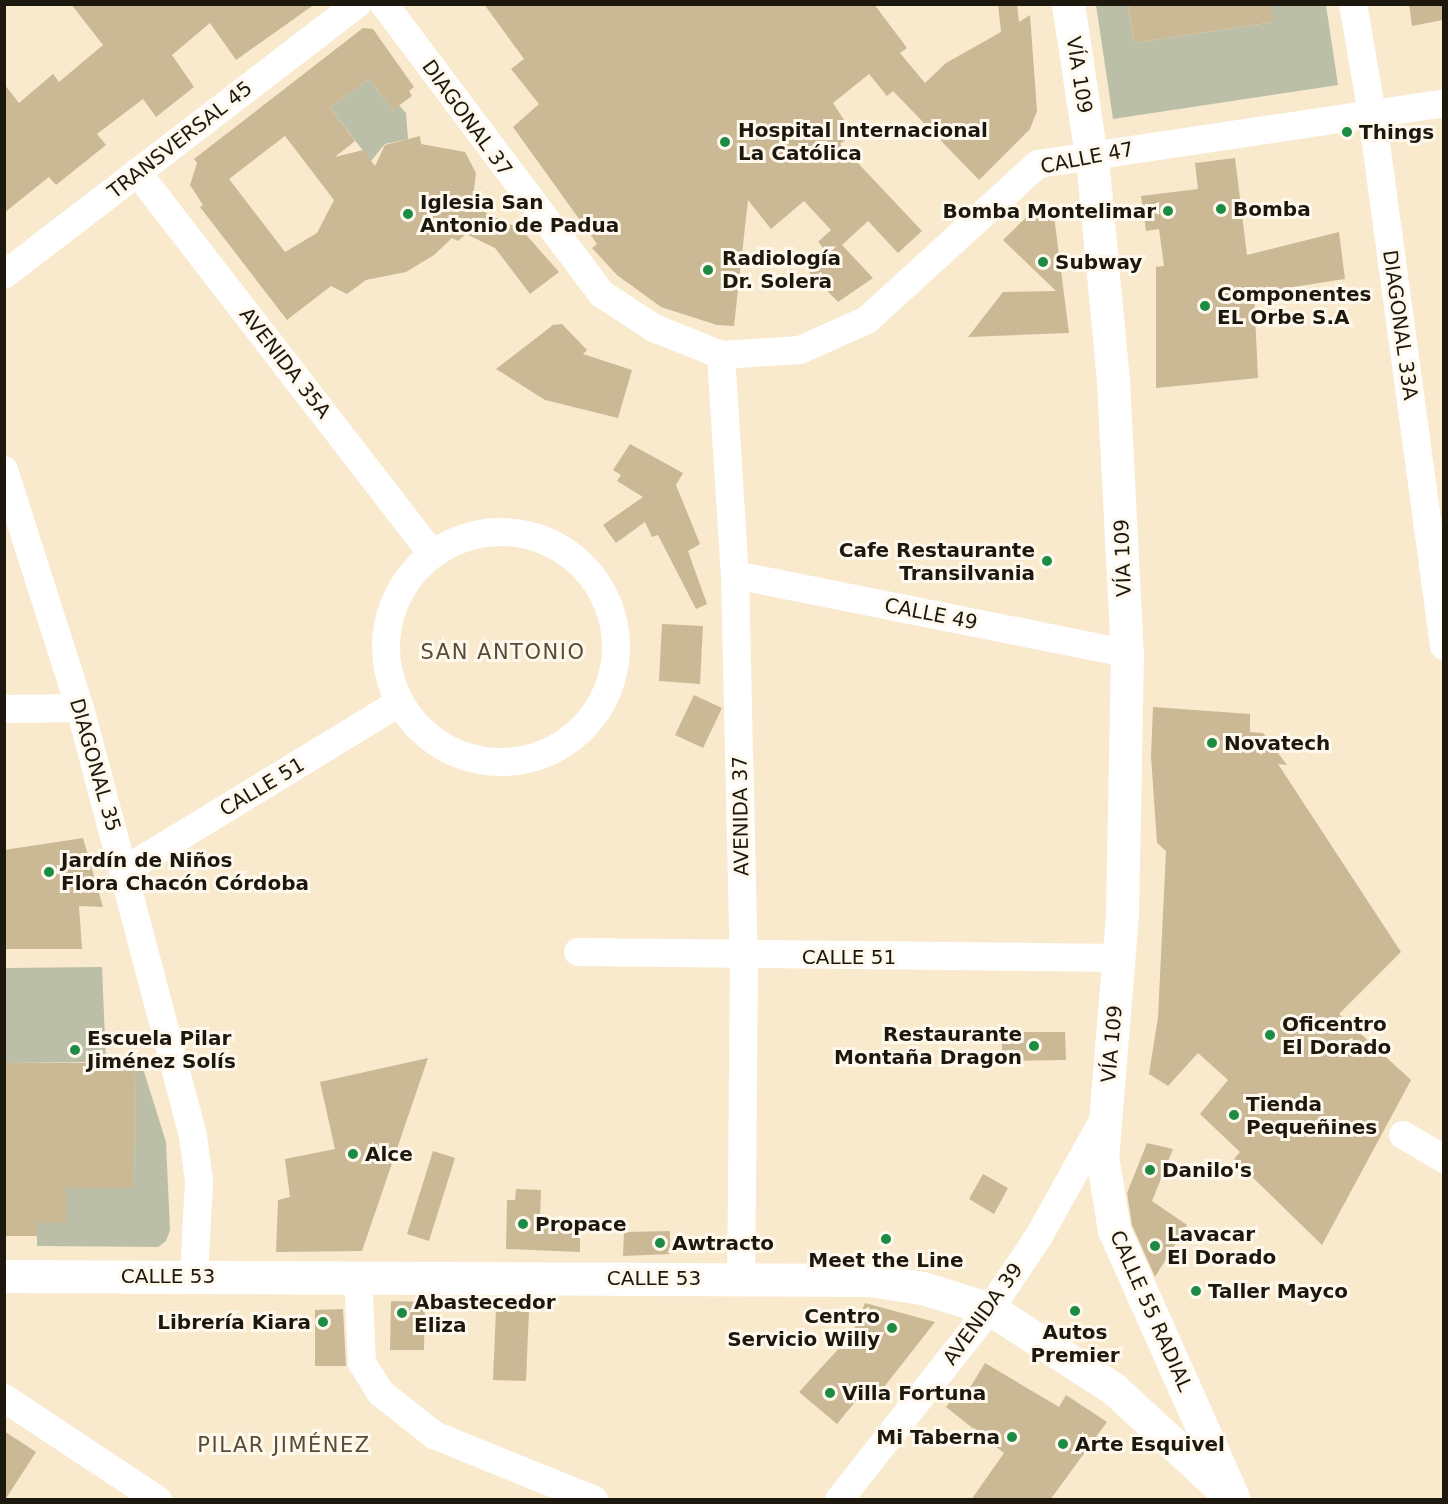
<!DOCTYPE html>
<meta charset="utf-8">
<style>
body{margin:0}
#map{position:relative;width:1448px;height:1504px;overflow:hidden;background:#f9eace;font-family:"DejaVu Sans",sans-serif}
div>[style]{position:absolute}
.green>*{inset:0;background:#bcbfa8}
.building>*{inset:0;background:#cbb895}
.street>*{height:28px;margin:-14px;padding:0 14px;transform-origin:14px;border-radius:14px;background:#fff}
.street>.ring{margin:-14px;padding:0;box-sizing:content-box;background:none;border:28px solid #fff;border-radius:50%}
.secondary>*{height:33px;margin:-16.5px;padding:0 16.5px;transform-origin:16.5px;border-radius:16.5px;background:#fff}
.dots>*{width:16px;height:16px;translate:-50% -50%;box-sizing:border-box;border:3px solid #fef8ed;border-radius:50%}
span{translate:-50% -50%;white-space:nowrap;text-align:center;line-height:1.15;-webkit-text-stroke:6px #fef8ed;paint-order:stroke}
.street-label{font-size:20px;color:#1d180e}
.poi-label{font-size:20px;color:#1d180e;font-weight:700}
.left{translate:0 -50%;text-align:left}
.right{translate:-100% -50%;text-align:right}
.neighbourhood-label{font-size:21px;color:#594c35;letter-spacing:1.5px}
.frame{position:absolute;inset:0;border:6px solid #1d180e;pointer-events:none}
</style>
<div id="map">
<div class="green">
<i style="clip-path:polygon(1096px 5px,1128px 5px,1134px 43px,1273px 22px,1271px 5px,1326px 5px,1338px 85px,1113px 119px)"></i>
<i style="clip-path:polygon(369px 79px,393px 110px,399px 105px,406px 113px,408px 139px,385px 144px,371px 161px,330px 108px)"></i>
<i style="clip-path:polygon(102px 967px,106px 1062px,5px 1063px,5px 968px)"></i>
<i style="clip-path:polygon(141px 1062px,166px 1142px,170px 1230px,166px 1241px,158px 1247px,37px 1246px,37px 1223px,66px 1188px,134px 1188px,135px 1063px)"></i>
</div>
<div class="building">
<i style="clip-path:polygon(71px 4px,315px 4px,236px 60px,210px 23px,172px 55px,194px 87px,156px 117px,143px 99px,97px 134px,106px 145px,56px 185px,49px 177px,4px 213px,4px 84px,19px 103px,53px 74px,59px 82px,103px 45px)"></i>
<i style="clip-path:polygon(484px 4px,874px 4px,907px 48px,900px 53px,925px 83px,946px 63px,1001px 32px,998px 4px,1017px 4px,1019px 22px,1030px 15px,1037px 111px,1030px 129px,979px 180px,893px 91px,887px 96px,869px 74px,833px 103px,853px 134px,840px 144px,922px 231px,898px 253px,868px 221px,842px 245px,873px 278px,838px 302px,808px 271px,828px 253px,818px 242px,831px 230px,804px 201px,771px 229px,748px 200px,734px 326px,717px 325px,661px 307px,617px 275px,592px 248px,597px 244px,513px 127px,539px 104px,511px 69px,524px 59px)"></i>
<i style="clip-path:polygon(1128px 4px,1271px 4px,1274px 22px,1134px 43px)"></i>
<i style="clip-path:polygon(1409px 4px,1443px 4px,1443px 20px,1412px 26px)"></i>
<i style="clip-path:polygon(evenodd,363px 28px,373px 29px,414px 87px,409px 91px,412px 96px,393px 110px,369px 79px,330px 108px,355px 141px,335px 157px,363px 150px,375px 166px,385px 145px,420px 136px,421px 144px,465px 152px,476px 173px,472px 206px,522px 230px,559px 272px,530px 294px,495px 248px,466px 234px,458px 241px,452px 238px,434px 255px,406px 272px,366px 280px,347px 294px,331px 286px,287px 320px,200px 207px,203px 205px,190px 185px,197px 163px,194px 159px,363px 28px,285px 136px,334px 200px,317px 233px,285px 252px,229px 179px,285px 136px)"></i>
<i style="clip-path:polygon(1235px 158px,1247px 255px,1339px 232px,1345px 279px,1254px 293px,1258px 378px,1156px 388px,1156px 267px,1164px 266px,1159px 229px,1146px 231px,1141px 196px,1198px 189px,1195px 163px)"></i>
<i style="clip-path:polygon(1041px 203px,1053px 208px,1069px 333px,968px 337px,1003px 292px,1056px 291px,1003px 240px)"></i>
<i style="clip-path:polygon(562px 324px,587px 350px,583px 354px,632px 370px,618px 418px,545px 400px,496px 369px,553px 325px)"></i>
<i style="clip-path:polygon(630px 444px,683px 473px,676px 485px,700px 544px,688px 551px,707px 604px,696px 609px,658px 535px,652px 537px,645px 522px,616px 543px,603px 525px,643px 497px,617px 481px,621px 475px,613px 470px)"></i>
<i style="clip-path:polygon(662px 624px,703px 626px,700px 684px,659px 681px)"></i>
<i style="clip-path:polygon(694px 695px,722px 708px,703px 748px,675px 735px)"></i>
<i style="clip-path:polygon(1153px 707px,1250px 714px,1250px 732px,1263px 733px,1287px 765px,1278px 764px,1401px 952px,1339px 1014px,1411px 1080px,1322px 1245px,1234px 1159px,1240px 1152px,1200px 1114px,1228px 1080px,1198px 1053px,1168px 1086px,1149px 1074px,1158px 1017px,1166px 851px,1157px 843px,1151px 756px)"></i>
<i style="clip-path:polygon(83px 838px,103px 907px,79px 906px,82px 949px,4px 949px,4px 850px)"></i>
<i style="clip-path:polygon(1002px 1032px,1065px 1032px,1066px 1060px,1002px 1061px)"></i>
<i style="clip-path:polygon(428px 1058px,362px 1251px,276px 1252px,278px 1200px,290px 1197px,285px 1159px,335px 1149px,320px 1082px)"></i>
<i style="clip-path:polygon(4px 1063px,135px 1063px,134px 1188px,66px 1188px,66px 1223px,37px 1223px,37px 1236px,5px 1236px)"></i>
<i style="clip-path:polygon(1147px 1143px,1173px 1149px,1152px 1201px,1187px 1225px,1155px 1277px,1132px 1225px,1127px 1193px)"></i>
<i style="clip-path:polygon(433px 1151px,455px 1158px,429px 1241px,407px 1234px)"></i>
<i style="clip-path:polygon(983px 1174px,1008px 1188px,994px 1214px,969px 1199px)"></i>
<i style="clip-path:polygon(516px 1189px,541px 1190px,540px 1220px,580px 1220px,580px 1252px,506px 1249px,507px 1200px,515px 1200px)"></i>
<i style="clip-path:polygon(670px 1231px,670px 1254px,623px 1256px,624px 1232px)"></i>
<i style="clip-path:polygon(391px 1301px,425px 1302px,424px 1350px,390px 1350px)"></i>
<i style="clip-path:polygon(865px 1303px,935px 1322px,877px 1396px,867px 1387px,837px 1424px,799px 1392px,852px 1334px)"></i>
<i style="clip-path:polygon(343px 1309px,346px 1366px,315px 1366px,315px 1310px)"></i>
<i style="clip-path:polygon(496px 1310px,529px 1311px,526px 1381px,493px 1380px)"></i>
<i style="clip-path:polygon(985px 1363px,1059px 1407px,1066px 1395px,1107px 1422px,1050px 1500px,971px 1500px,1004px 1453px,946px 1407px,962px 1387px,971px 1386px)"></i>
<i style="clip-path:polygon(4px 1431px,36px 1452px,5px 1500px,4px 1500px)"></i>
</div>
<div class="street">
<i style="left:384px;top:4px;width:363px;rotate:53.1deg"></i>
<i style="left:602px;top:294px;width:62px;rotate:33.2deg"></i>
<i style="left:654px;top:328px;width:72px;rotate:21.9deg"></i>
<i style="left:721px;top:355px;width:79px;rotate:-3.6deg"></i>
<i style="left:800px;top:350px;width:73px;rotate:-24.1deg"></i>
<i style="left:867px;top:320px;width:231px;rotate:-42.4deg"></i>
<i style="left:1038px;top:164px;width:411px;rotate:-8.5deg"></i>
<i style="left:1353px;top:4px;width:112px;rotate:80.2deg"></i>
<i style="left:1372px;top:114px;width:537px;rotate:82.29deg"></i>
<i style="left:137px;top:172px;width:483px;rotate:52.3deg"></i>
<i style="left:4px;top:275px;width:445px;rotate:-37.5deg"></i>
<i style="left:721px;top:355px;width:220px;rotate:86.4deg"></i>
<i style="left:735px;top:575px;width:382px;rotate:88.7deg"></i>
<i style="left:744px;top:957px;width:321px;rotate:90.5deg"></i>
<i style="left:4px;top:470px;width:250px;rotate:72.3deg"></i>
<i style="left:80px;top:708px;width:443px;rotate:75.2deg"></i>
<i style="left:193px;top:1136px;width:45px;rotate:82.4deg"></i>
<i style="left:199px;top:1181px;width:95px;rotate:93deg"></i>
<i class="ring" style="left:386px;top:532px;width:202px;height:202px"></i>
<i style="left:735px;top:575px;width:400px;rotate:11.3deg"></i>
<i style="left:4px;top:709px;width:76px;rotate:-0.8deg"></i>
<i style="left:125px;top:870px;width:321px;rotate:-31.4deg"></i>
<i style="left:578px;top:952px;width:542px;rotate:0.63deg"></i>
<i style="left:1403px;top:1135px;width:48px;rotate:30.3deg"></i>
<i style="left:358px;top:1277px;width:86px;rotate:87.3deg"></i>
<i style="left:362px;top:1363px;width:36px;rotate:58deg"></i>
<i style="left:381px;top:1393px;width:68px;rotate:38.4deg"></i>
<i style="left:434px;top:1435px;width:173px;rotate:22.1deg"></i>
<i style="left:4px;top:1398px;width:185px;rotate:33.5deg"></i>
<i style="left:839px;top:1500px;width:243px;rotate:-51.7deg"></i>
<i style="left:990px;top:1309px;width:88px;rotate:-56.1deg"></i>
<i style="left:1039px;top:1236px;width:134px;rotate:-60.9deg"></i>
</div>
<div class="secondary">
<i style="left:1068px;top:4px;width:167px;rotate:81.4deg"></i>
<i style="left:1093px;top:169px;width:212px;rotate:84.6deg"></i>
<i style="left:1113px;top:380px;width:273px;rotate:87.1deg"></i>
<i style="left:1127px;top:653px;width:262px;rotate:91.1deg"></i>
<i style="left:1122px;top:915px;width:242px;rotate:94.7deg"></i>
<i style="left:1102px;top:1156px;width:75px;rotate:80.8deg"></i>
<i style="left:1114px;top:1230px;width:295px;rotate:66deg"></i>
<i style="left:4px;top:1276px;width:866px;rotate:0.26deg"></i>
<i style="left:870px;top:1280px;width:54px;rotate:8.6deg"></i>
<i style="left:923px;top:1288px;width:70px;rotate:17.4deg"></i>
<i style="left:990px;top:1309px;width:148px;rotate:32.8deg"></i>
<i style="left:1114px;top:1389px;width:149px;rotate:42.8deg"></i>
</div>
<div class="dots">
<i style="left:1347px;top:132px;background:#1c8b43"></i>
<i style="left:725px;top:142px;background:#1c8b43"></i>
<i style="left:1221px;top:209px;background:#1c8b43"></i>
<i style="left:1168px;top:211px;background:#1c8b43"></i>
<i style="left:408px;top:214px;background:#1c8b43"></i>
<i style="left:1043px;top:262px;background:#1c8b43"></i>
<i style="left:708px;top:270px;background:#1c8b43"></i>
<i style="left:1205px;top:306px;background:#1c8b43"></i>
<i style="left:1047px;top:561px;background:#1c8b43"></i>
<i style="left:1212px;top:743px;background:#1c8b43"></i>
<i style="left:49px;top:872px;background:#1c8b43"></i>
<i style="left:1270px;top:1035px;background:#1c8b43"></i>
<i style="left:1034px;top:1046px;background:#1c8b43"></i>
<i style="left:75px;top:1050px;background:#1c8b43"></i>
<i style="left:1234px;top:1115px;background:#1c8b43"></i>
<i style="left:353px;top:1154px;background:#1c8b43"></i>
<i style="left:1150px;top:1170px;background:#1c8b43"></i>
<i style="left:523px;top:1224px;background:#1c8b43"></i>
<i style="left:886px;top:1239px;background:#1c8b43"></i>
<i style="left:660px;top:1243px;background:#1c8b43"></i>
<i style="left:1155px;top:1246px;background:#1c8b43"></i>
<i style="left:1196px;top:1291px;background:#1c8b43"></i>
<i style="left:1075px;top:1311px;background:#1c8b43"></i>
<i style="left:402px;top:1313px;background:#1c8b43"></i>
<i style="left:323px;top:1322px;background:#1c8b43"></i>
<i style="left:892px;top:1328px;background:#1c8b43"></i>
<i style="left:830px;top:1393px;background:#1c8b43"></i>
<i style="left:1012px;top:1437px;background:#1c8b43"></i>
<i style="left:1063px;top:1444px;background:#1c8b43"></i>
</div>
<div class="street-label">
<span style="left:1079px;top:75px;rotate:81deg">VÍA 109</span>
<span style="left:467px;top:118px;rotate:54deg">DIAGONAL 37</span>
<span style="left:180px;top:140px;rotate:-38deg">TRANSVERSAL 45</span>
<span style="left:1087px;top:158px;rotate:-11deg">CALLE 47</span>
<span style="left:1400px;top:325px;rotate:82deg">DIAGONAL 33A</span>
<span style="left:285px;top:363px;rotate:52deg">AVENIDA 35A</span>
<span style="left:1123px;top:558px;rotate:-92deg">VÍA 109</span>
<span style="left:931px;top:614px;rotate:11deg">CALLE 49</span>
<span style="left:95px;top:765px;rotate:74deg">DIAGONAL 35</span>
<span style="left:262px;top:787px;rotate:-31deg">CALLE 51</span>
<span style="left:741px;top:816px;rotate:-91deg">AVENIDA 37</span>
<span style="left:849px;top:957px">CALLE 51</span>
<span style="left:1112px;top:1044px;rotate:-85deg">VÍA 109</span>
<span style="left:168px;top:1276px">CALLE 53</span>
<span style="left:654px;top:1278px">CALLE 53</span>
<span style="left:1151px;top:1311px;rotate:66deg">CALLE 55 RADIAL</span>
<span style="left:983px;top:1314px;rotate:-54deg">AVENIDA 39</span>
</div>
<div class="poi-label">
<span class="left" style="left:738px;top:142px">Hospital Internacional<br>La Católica</span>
<span class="left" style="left:1359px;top:132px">Things</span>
<span class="left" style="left:420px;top:214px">Iglesia San<br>Antonio de Padua</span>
<span class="left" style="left:1233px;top:209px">Bomba</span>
<span class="right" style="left:1156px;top:211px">Bomba Montelimar</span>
<span class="left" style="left:722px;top:270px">Radiología<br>Dr. Solera</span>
<span class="left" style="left:1055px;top:262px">Subway</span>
<span class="left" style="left:1217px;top:306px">Componentes<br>EL Orbe S.A</span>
<span class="right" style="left:1035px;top:562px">Cafe Restaurante<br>Transilvania</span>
<span class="left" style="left:1224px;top:743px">Novatech</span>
<span class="left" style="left:61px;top:872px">Jardín de Niños<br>Flora Chacón Córdoba</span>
<span class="left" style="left:1282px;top:1036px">Oficentro<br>El Dorado</span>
<span class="right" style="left:1022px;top:1046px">Restaurante<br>Montaña Dragon</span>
<span class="left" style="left:87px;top:1050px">Escuela Pilar<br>Jiménez Solís</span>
<span class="left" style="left:1246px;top:1116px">Tienda<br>Pequeñines</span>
<span class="left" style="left:365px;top:1154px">Alce</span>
<span class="left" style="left:1162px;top:1170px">Danilo's</span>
<span class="left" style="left:535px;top:1224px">Propace</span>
<span class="left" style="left:1167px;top:1246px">Lavacar<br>El Dorado</span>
<span class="left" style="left:672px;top:1243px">Awtracto</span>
<span style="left:886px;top:1260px">Meet the Line</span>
<span class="left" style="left:1208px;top:1291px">Taller Mayco</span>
<span class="left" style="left:414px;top:1314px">Abastecedor<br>Eliza</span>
<span class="right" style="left:880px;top:1328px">Centro<br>Servicio Willy</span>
<span class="right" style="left:311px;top:1322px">Librería Kiara</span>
<span style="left:1075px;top:1344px">Autos<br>Premier</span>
<span class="left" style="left:842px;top:1393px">Villa Fortuna</span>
<span class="right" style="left:1000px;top:1437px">Mi Taberna</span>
<span class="left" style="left:1075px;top:1444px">Arte Esquivel</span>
</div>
<div class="neighbourhood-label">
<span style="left:503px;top:652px">SAN ANTONIO</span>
<span style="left:284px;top:1445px">PILAR JIMÉNEZ</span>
</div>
<div class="frame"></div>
</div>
